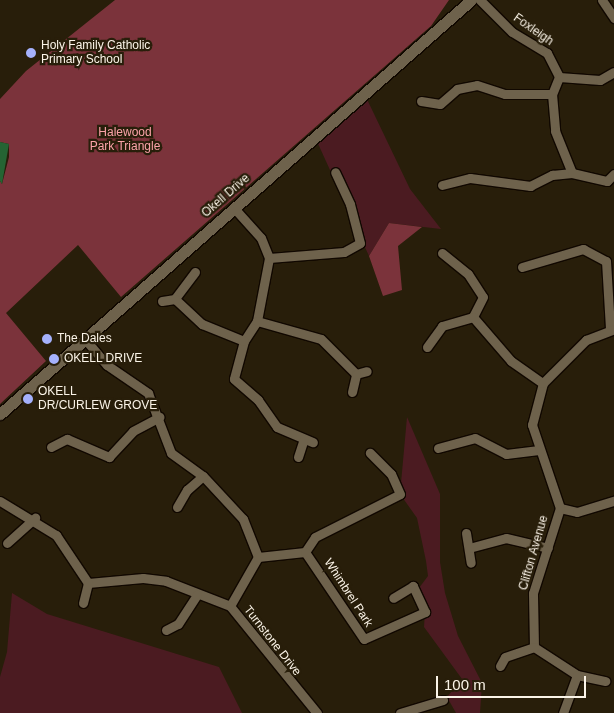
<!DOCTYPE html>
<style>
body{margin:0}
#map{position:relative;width:614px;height:713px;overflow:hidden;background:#281e0a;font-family:Arial,sans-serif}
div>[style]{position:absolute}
.green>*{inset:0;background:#4b1b21}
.forest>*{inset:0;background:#7b333b}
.water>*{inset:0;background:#256433}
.roads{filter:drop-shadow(1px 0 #110800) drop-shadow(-1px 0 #110800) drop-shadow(0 1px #110800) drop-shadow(0 -1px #110800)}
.minor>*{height:9px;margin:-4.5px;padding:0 4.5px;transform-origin:4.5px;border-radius:4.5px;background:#6e624c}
.tertiary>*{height:11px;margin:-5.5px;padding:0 5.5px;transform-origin:5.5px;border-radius:5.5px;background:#6e624c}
.dots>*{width:14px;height:14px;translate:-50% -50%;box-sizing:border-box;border:2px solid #281e0a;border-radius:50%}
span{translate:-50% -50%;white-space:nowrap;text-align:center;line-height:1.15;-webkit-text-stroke:4.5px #281e0a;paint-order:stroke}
.street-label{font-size:12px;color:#fbf4e8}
.poi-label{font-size:12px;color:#fbf4e8}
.left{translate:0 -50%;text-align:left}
.park-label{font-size:12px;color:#faa2a8}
.scale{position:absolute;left:436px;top:676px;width:150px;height:22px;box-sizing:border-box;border:2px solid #fbf4e8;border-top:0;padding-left:6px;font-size:15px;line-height:18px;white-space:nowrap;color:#fbf4e8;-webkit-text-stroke:4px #281e0a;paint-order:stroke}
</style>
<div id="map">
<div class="green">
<i style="clip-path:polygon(364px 93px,410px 189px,441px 229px,389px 223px,369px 256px,315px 137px)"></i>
<i style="clip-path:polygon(407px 417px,440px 494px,440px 562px,445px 593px,458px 636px,482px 683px,480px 713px,456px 713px,447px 697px,462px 679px,424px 627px,425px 611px,416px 592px,428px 576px,426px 561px,417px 518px,400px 494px)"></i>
<i style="clip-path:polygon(12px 593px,47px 614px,219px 667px,242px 713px,0 713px,0 677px,7px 652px)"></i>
</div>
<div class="forest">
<i style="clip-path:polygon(115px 0,449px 0,431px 26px,121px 297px,78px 245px,6px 313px,46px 361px,0 404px,0 181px,2px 184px,9px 157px,9px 144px,0 142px,0 99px,26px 71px)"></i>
<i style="clip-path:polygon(389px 223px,422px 227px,398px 246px,402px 290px,383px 296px,369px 256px)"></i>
</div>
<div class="water">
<i style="clip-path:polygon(0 142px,9px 144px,2px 184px,0 181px)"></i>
</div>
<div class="roads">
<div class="minor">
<i style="left:480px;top:0;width:45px;rotate:45deg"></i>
<i style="left:512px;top:32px;width:41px;rotate:31deg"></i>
<i style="left:547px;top:53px;width:27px;rotate:63deg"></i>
<i style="left:559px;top:77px;width:18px;rotate:112deg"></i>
<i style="left:552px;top:94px;width:37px;rotate:85deg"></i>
<i style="left:555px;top:131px;width:45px;rotate:68deg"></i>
<i style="left:602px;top:0;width:22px;rotate:56deg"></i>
<i style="left:559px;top:77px;width:41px;rotate:4.2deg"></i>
<i style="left:600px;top:80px;width:16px;rotate:-30deg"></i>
<i style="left:421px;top:101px;width:19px;rotate:9deg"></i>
<i style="left:440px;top:104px;width:23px;rotate:-41deg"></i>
<i style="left:457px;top:89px;width:20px;rotate:-11deg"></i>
<i style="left:477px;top:85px;width:29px;rotate:18deg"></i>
<i style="left:505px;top:94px;width:47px"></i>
<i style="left:442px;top:185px;width:29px;rotate:-14deg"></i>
<i style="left:470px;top:178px;width:61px;rotate:7.6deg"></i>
<i style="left:530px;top:186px;width:25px;rotate:-27deg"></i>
<i style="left:552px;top:175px;width:20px;rotate:-6deg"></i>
<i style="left:572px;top:173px;width:36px;rotate:13deg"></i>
<i style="left:607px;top:181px;width:10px;rotate:-45deg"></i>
<i style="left:234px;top:208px;width:40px;rotate:48deg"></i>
<i style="left:261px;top:238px;width:22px;rotate:68deg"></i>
<i style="left:269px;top:258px;width:64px;rotate:100.8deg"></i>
<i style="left:257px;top:321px;width:24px;rotate:123deg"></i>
<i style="left:244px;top:341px;width:39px;rotate:105deg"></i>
<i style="left:234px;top:379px;width:32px;rotate:41deg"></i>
<i style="left:258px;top:400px;width:33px;rotate:55deg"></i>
<i style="left:277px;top:427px;width:39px;rotate:23deg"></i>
<i style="left:442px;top:253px;width:33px;rotate:39deg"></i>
<i style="left:468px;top:274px;width:27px;rotate:57deg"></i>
<i style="left:483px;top:297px;width:22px;rotate:117deg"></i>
<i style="left:269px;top:258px;width:75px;rotate:-4.6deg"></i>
<i style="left:344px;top:252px;width:18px;rotate:-29deg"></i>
<i style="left:360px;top:243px;width:40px;rotate:-104.4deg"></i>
<i style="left:350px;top:204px;width:35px;rotate:-115deg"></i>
<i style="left:522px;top:267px;width:64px;rotate:-16.4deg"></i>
<i style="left:583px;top:249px;width:26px;rotate:28deg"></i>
<i style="left:606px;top:261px;width:68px;rotate:86.6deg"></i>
<i style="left:195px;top:272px;width:34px;rotate:127deg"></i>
<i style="left:175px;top:299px;width:37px;rotate:43deg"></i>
<i style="left:202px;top:324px;width:45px;rotate:22deg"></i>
<i style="left:162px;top:301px;width:13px;rotate:-9deg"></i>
<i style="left:257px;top:321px;width:66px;rotate:15.7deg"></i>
<i style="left:321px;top:339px;width:49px;rotate:45deg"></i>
<i style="left:356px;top:374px;width:11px;rotate:-15deg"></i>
<i style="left:85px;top:339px;width:34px;rotate:50deg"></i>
<i style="left:107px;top:365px;width:50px;rotate:34.3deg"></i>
<i style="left:148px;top:393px;width:64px;rotate:69deg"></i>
<i style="left:171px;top:453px;width:39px;rotate:36deg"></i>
<i style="left:203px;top:476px;width:59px;rotate:47.1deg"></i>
<i style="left:243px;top:519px;width:41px;rotate:68.5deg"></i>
<i style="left:258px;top:557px;width:56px;rotate:119.7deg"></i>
<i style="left:427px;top:347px;width:26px;rotate:-54deg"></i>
<i style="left:442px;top:326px;width:32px;rotate:-16deg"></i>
<i style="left:473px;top:317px;width:58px;rotate:49.2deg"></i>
<i style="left:511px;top:361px;width:39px;rotate:35deg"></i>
<i style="left:352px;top:392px;width:18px;rotate:-77deg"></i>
<i style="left:51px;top:447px;width:18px;rotate:-27deg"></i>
<i style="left:67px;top:439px;width:46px;rotate:23.2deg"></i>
<i style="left:109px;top:457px;width:35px;rotate:-47deg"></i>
<i style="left:133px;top:431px;width:30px;rotate:-28deg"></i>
<i style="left:438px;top:448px;width:38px;rotate:-15deg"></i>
<i style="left:475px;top:438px;width:35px;rotate:27deg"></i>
<i style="left:506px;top:454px;width:31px;rotate:-7deg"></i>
<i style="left:298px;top:457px;width:19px;rotate:-72deg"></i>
<i style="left:0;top:501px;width:66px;rotate:31.3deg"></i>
<i style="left:56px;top:535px;width:58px;rotate:56.3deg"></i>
<i style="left:88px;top:583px;width:55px;rotate:-5.2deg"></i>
<i style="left:143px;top:578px;width:23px;rotate:7deg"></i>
<i style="left:166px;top:581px;width:69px;rotate:21.3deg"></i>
<i style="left:230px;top:606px;width:138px;rotate:50.9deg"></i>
<i style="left:177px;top:507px;width:20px;rotate:-60deg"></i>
<i style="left:187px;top:490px;width:21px;rotate:-41deg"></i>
<i style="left:560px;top:508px;width:17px;rotate:13deg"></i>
<i style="left:577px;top:512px;width:39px;rotate:-17deg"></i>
<i style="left:466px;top:533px;width:30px;rotate:81deg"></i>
<i style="left:7px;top:543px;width:38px;rotate:-42deg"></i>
<i style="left:469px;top:548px;width:38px;rotate:-15deg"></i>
<i style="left:506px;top:538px;width:43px;rotate:13.4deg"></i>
<i style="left:305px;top:552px;width:18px;rotate:-56deg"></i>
<i style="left:315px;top:537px;width:95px;rotate:-26.8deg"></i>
<i style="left:400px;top:494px;width:22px;rotate:-114deg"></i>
<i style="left:391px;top:474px;width:30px;rotate:-135deg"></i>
<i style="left:258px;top:557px;width:47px;rotate:-6.1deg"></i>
<i style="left:305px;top:552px;width:105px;rotate:55.9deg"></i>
<i style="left:364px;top:639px;width:67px;rotate:-23.9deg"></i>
<i style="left:425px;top:612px;width:29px;rotate:-115deg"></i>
<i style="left:413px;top:586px;width:23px;rotate:149deg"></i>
<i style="left:83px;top:603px;width:21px;rotate:-76deg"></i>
<i style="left:166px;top:630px;width:13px;rotate:-27deg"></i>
<i style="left:178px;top:624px;width:35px;rotate:-57deg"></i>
<i style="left:534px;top:647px;width:54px;rotate:-91.1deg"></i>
<i style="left:533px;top:593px;width:89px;rotate:-72.4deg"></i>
<i style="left:560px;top:508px;width:88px;rotate:-108.6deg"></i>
<i style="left:532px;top:425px;width:43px;rotate:-75.3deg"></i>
<i style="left:543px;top:383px;width:61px;rotate:-45deg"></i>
<i style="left:586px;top:340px;width:30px;rotate:-21deg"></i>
<i style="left:534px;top:647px;width:51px;rotate:33.1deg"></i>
<i style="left:577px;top:675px;width:29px;rotate:12deg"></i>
<i style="left:500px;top:666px;width:10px;rotate:-61deg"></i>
<i style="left:505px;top:657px;width:31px;rotate:-19deg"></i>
<i style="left:400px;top:713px;width:45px;rotate:-16.8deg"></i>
<i style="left:563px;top:713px;width:40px;rotate:-69.8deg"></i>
</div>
<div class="tertiary">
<i style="left:0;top:414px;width:627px;rotate:-41.31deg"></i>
</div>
</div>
<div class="dots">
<i style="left:31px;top:53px;background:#a5b1fc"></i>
<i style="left:47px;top:339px;background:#a5b1fc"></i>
<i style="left:54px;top:359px;background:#a5b1fc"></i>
<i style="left:28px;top:399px;background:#a5b1fc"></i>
</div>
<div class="street-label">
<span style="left:533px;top:30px;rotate:35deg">Foxleigh</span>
<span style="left:226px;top:196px;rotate:-41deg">Okell Drive</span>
<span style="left:534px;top:553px;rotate:-74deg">Clifton Avenue</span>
<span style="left:348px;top:593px;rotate:57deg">Whimbrel Park</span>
<span style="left:272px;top:641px;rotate:52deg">Turnstone Drive</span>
</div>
<div class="poi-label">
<span class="left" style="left:41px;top:53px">Holy Family Catholic<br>Primary School</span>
<span class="left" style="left:57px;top:339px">The Dales</span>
<span class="left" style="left:64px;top:359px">OKELL DRIVE</span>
<span class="left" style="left:38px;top:399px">OKELL<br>DR/CURLEW GROVE</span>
</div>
<div class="park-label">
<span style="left:125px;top:140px">Halewood<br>Park Triangle</span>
</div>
<div class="scale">100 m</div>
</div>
